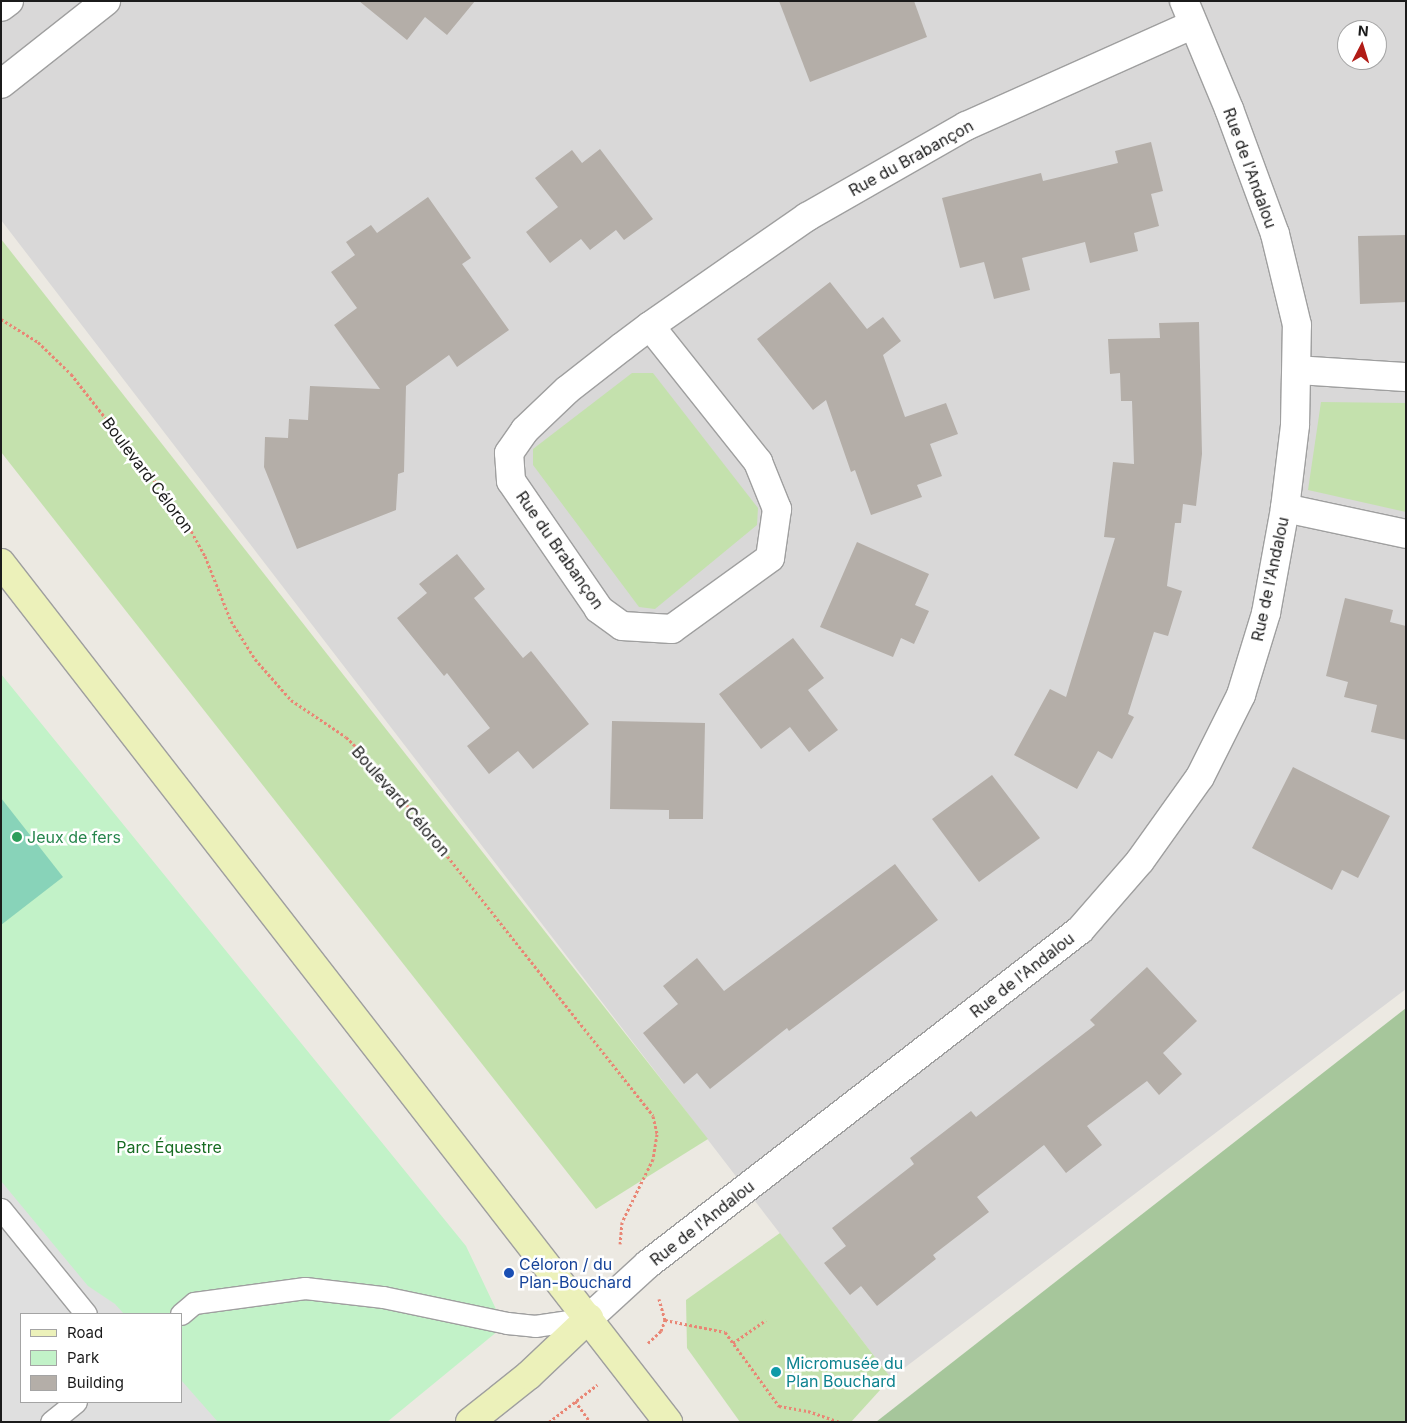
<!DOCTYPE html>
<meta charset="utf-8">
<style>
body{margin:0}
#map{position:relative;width:1407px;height:1423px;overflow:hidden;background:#ece9e2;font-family:Inter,sans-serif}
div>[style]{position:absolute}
.residential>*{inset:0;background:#d9d8d8}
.grass>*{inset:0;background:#c4e1ad}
.forest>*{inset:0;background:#a6c69b}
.park>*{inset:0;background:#c2f2c8}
.pitch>*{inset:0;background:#88d3b9}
.parking>*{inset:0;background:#dfdfdf}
.building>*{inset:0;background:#b4aea8}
.path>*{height:3px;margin-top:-1.5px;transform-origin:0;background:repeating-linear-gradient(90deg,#e98675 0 2.5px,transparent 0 5px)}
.roads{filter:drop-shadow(1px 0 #9f9f9f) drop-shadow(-1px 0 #9f9f9f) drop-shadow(0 1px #9f9f9f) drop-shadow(0 -1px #9f9f9f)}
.lane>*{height:21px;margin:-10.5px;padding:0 10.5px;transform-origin:10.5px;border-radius:10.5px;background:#fff}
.street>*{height:28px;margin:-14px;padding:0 14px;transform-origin:14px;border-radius:14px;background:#fff}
.secondary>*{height:28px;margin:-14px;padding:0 14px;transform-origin:14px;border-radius:14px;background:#ecf1ba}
.dots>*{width:14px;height:14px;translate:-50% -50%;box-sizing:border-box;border:2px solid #fff;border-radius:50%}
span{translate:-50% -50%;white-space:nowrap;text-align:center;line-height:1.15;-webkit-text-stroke:5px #fff;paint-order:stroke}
.street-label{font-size:16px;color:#1b1b1b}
.leisure-label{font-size:16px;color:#27864d}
.left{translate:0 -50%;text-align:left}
.park-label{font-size:16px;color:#176c22}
.transit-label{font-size:16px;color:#164399}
.culture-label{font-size:16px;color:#0d838f}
.frame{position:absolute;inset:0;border:2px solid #1b1b1b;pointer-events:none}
.legend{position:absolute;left:20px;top:1313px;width:162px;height:90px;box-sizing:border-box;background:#fff;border:1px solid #a4a4a4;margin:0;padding:6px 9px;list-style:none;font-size:15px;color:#1b1b1b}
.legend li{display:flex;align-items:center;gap:10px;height:25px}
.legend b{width:25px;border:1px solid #a4a4a4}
.north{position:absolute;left:1337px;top:20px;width:50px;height:50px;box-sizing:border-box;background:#fff;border:1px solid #a4a4a4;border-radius:50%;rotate:5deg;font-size:14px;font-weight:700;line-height:20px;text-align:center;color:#1b1b1b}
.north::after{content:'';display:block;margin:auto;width:18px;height:22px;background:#b11c16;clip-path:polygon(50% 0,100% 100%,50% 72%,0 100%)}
</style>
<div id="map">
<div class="residential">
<i style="clip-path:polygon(evenodd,1px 1px,1406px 1px,1406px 989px,891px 1378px,1px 220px,1px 1px,1347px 30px,1377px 30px,1377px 60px,1347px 60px,1347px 30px)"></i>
</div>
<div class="grass">
<i style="clip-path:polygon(1px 239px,708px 1139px,596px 1209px,1px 452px)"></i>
<i style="clip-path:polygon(632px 373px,653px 373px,758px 508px,757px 525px,655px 609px,639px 607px,533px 465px,533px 449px)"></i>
<i style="clip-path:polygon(1321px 402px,1406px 403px,1406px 512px,1308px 490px)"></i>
<i style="clip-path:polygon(780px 1233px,891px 1378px,851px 1422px,740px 1422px,687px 1348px,686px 1300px)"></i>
</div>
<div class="forest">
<i style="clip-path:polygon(1406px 1008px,1406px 1422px,876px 1422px)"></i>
</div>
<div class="park">
<i style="clip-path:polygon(evenodd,1px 674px,466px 1246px,504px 1326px,387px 1422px,1px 1422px,1px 674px,21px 1314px,181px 1314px,181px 1402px,21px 1402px,21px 1314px)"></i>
</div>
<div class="pitch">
<i style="clip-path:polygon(1px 798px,63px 877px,1px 925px)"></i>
</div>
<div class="parking">
<i style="clip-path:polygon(1px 1181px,88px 1286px,115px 1304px,124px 1314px,21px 1314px,21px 1402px,181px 1402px,181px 1380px,218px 1422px,1px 1422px)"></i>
</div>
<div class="building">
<i style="clip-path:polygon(359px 1px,475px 1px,447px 35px,425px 17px,407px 40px)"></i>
<i style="clip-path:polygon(779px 1px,914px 1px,927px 37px,810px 82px)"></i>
<i style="clip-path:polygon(1151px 142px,1163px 191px,1151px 194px,1159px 226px,1134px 233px,1138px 251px,1090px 263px,1085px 242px,1022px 258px,1030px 290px,994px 299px,984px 262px,960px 268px,942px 198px,1041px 173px,1043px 181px,1118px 163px,1115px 151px)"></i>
<i style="clip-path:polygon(600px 149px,653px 219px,624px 240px,616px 230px,590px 250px,581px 239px,550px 263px,526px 232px,558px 207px,535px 178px,572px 150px,582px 163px)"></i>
<i style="clip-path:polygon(428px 197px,471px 258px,462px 264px,509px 330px,457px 367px,449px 355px,406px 386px,404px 472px,398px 474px,396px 510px,297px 549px,264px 467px,265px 437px,288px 438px,289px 419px,308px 420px,310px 386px,380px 389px,334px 325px,357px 308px,331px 272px,355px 255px,346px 242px,371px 225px,377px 233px)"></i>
<i style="clip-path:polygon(1406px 235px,1406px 302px,1360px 304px,1358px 236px)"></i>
<i style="clip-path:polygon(830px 282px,867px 329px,883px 317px,901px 341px,883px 355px,905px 417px,946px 403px,958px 434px,930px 444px,942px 476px,917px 485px,922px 497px,871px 515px,855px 470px,851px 472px,826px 400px,813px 410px,757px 339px)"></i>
<i style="clip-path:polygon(1199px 322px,1202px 454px,1196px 506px,1183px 504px,1181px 523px,1175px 523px,1167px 586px,1182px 591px,1168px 636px,1154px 632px,1128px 714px,1134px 717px,1112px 759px,1098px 751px,1077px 789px,1014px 755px,1050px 689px,1066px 697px,1115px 538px,1104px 537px,1113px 462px,1134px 464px,1132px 401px,1121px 401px,1120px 373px,1110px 374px,1108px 339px,1160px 338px,1159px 323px)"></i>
<i style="clip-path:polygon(857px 542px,929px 574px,915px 605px,929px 611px,914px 644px,901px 638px,893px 657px,820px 627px)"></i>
<i style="clip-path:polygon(457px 554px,485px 589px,474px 598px,523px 658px,531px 651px,589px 724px,533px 769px,518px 751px,489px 774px,467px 746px,490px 728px,447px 673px,444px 676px,397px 618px,427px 593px,419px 584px)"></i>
<i style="clip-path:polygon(1345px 598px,1393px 610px,1390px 622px,1406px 626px,1406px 740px,1371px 732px,1377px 705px,1344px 697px,1348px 682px,1326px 676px)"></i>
<i style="clip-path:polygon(793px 638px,824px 678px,808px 690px,838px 730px,809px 752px,790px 727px,761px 749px,719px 694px)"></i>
<i style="clip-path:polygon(612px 721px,705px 723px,703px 819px,669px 819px,669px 810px,610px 809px)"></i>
<i style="clip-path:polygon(1293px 767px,1390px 816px,1358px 878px,1342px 870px,1332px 890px,1252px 848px)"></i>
<i style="clip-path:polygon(992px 775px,1040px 838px,979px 882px,932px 819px)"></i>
<i style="clip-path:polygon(895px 864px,938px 920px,789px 1031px,787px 1028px,710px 1089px,697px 1073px,684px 1084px,643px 1033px,678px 1004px,663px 986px,697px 958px,724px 991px)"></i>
<i style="clip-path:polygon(1147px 967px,1197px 1021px,1163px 1053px,1182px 1074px,1159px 1095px,1147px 1081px,1087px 1126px,1102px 1145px,1066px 1173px,1044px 1145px,977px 1197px,989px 1212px,933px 1255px,936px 1259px,877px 1306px,861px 1286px,850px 1295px,824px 1263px,846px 1246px,832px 1228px,914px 1164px,910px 1158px,971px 1111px,976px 1117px,1095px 1025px,1090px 1020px)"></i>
</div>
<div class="path">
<i style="left:1px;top:319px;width:44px;rotate:31.9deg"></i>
<i style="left:38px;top:342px;width:46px;rotate:44.1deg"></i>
<i style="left:71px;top:374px;width:183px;rotate:51.9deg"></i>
<i style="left:184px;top:518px;width:43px;rotate:61.1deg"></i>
<i style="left:205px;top:556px;width:70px;rotate:68.2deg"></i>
<i style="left:231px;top:621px;width:45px;rotate:57.7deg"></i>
<i style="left:255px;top:659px;width:55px;rotate:48.7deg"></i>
<i style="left:291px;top:700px;width:66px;rotate:33.9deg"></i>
<i style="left:346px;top:737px;width:42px;rotate:44deg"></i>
<i style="left:376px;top:766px;width:446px;rotate:51.6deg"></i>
<i style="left:653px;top:1116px;width:18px;rotate:77deg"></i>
<i style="left:657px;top:1134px;width:25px;rotate:99deg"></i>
<i style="left:653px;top:1159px;width:70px;rotate:116.2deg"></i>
<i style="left:622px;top:1222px;width:22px;rotate:95deg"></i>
<i style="left:665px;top:1320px;width:61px;rotate:11.3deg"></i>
<i style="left:725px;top:1332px;width:92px;rotate:53.9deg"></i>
<i style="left:779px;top:1406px;width:29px;rotate:10deg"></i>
<i style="left:808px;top:1411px;width:34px;rotate:19deg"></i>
<i style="left:648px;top:1343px;width:18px;rotate:-43deg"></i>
<i style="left:661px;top:1331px;width:12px;rotate:-70deg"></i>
<i style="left:665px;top:1320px;width:22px;rotate:-106deg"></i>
<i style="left:733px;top:1343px;width:40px;rotate:-34.9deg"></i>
<i style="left:575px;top:1401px;width:26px;rotate:54deg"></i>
<i style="left:549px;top:1422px;width:61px;rotate:-37.6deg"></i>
</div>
<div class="roads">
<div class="lane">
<i style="left:1px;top:1209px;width:135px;rotate:51deg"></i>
<i style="left:181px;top:1314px;width:17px;rotate:-40deg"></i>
<i style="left:194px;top:1303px;width:112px;rotate:-7.7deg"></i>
<i style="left:305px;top:1288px;width:79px;rotate:6.6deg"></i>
<i style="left:383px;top:1297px;width:127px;rotate:11.8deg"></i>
<i style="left:507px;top:1323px;width:28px;rotate:6deg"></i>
<i style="left:535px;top:1326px;width:55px;rotate:-8.4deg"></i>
<i style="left:51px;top:1422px;width:32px;rotate:-39deg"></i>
</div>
<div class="street">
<i style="left:1px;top:7px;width:10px;rotate:-37deg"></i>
<i style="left:1px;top:84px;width:134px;rotate:-38.3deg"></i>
<i style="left:650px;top:326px;width:174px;rotate:51.5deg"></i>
<i style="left:758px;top:462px;width:51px;rotate:68deg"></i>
<i style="left:777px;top:509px;width:49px;rotate:98.1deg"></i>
<i style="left:770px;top:558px;width:121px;rotate:144.1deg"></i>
<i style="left:672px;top:629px;width:50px;rotate:-176.6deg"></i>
<i style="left:622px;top:626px;width:29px;rotate:-144deg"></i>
<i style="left:599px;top:609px;width:155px;rotate:-124.5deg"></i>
<i style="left:511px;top:481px;width:28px;rotate:-94deg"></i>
<i style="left:509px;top:453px;width:28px;rotate:-55deg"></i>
<i style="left:525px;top:430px;width:58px;rotate:-43.6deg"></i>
<i style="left:567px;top:390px;width:70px;rotate:-38deg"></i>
<i style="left:622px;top:347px;width:35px;rotate:-37deg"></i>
<i style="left:650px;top:326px;width:108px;rotate:-34.9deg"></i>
<i style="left:739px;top:264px;width:83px;rotate:-34.7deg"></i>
<i style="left:807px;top:217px;width:183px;rotate:-29.8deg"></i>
<i style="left:966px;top:126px;width:248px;rotate:-24.1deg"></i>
<i style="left:1297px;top:370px;width:109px;rotate:3.7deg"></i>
<i style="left:1285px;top:508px;width:124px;rotate:12.1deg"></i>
<i style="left:589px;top:1318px;width:80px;rotate:-42.5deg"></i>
<i style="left:648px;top:1264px;width:546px;rotate:-37.71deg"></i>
<i style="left:1080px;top:930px;width:91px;rotate:-49deg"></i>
<i style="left:1140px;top:861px;width:103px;rotate:-54.5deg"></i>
<i style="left:1200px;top:777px;width:92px;rotate:-63.4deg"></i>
<i style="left:1241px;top:695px;width:86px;rotate:-73deg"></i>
<i style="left:1266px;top:613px;width:107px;rotate:-79.7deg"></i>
<i style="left:1285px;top:508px;width:84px;rotate:-83.1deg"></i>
<i style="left:1295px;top:425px;width:100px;rotate:-88.9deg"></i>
<i style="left:1297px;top:325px;width:94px;rotate:-103.6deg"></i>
<i style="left:1275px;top:234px;width:133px;rotate:-110.2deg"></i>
<i style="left:1229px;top:109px;width:117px;rotate:-112.6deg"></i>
</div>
<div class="secondary">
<i style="left:1px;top:563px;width:1088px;rotate:52.17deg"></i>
<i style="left:470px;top:1422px;width:75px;rotate:-38.5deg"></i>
<i style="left:529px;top:1375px;width:83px;rotate:-43.5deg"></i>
</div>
</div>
<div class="dots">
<i style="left:17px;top:837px;background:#2e9e5b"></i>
<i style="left:509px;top:1273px;background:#1a4fb4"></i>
<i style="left:776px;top:1372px;background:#0f9aa8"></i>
</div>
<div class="street-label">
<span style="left:911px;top:158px;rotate:-29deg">Rue du Brabançon</span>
<span style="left:1250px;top:168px;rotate:70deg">Rue de l'Andalou</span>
<span style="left:148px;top:475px;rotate:53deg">Boulevard Céloron</span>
<span style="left:560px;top:550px;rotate:55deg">Rue du Brabançon</span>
<span style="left:1270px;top:579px;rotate:-78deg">Rue de l'Andalou</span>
<span style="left:401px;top:801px;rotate:49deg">Boulevard Céloron</span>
<span style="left:1022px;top:975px;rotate:-38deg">Rue de l'Andalou</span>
<span style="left:702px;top:1223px;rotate:-38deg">Rue de l'Andalou</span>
</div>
<div class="leisure-label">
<span class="left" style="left:27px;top:837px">Jeux de fers</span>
</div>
<div class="park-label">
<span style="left:169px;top:1147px">Parc Équestre</span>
</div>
<div class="transit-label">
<span class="left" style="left:519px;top:1273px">Céloron / du<br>Plan-Bouchard</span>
</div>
<div class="culture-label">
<span class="left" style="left:786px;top:1372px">Micromusée du<br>Plan Bouchard</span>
</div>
<div class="frame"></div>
<ul class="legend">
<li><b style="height:6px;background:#ecf1ba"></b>Road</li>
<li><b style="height:14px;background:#c2f2c8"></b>Park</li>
<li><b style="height:14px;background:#b4aea8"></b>Building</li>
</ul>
<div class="north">N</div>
</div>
